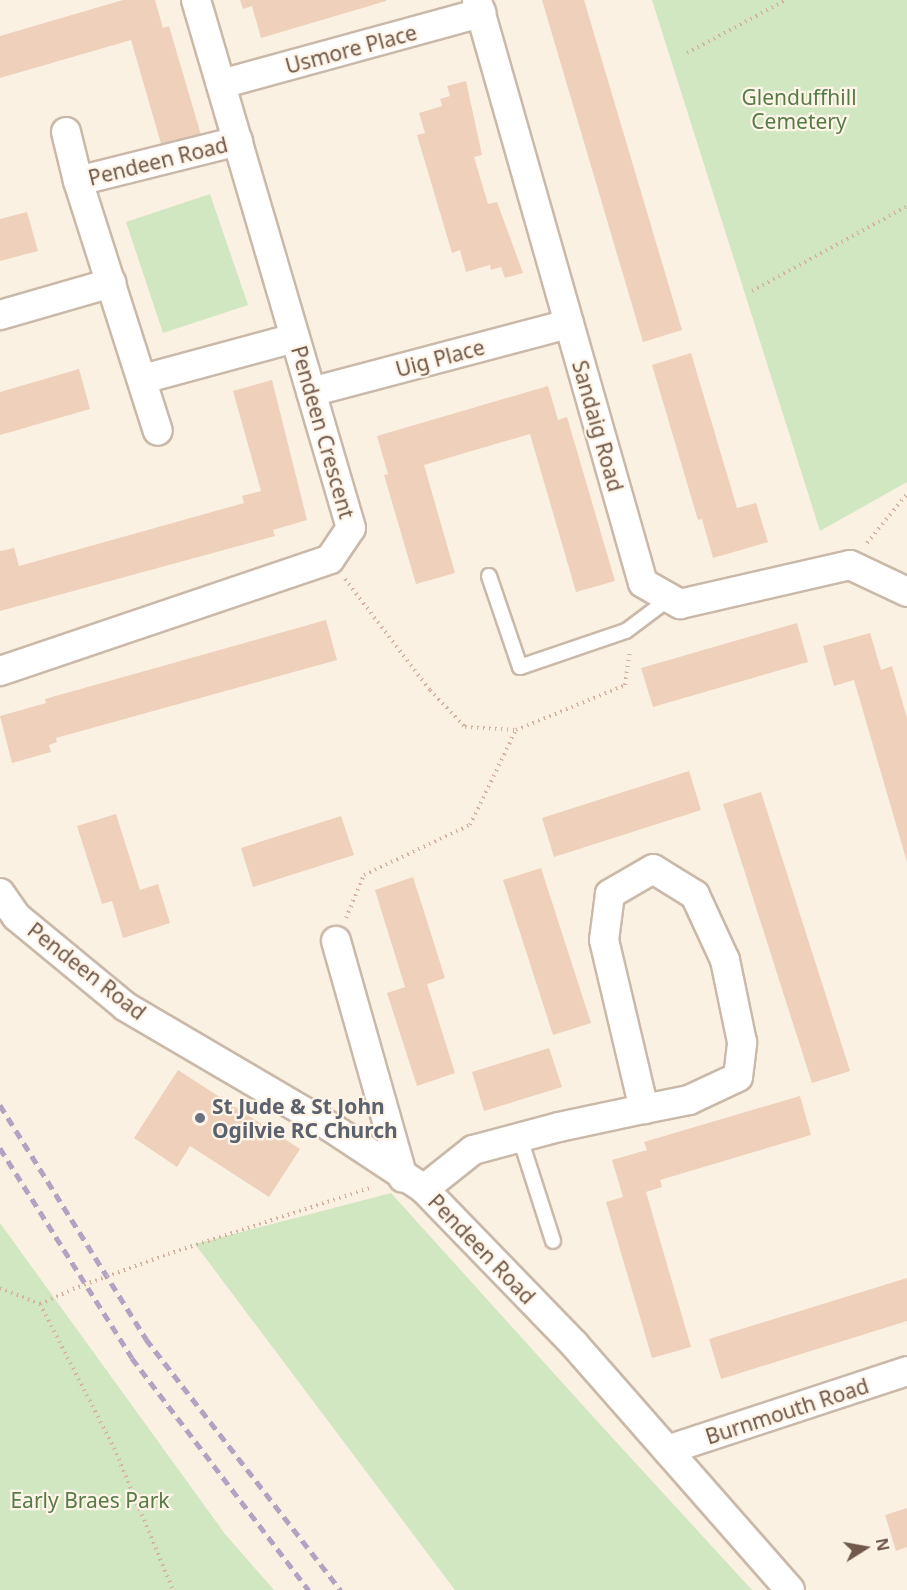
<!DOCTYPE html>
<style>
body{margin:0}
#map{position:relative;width:907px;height:1590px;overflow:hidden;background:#fbf1e2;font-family:"Noto Sans",sans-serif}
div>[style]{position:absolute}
.green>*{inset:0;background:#d0e7c2}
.building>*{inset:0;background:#eed0bb}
.path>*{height:4px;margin-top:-2px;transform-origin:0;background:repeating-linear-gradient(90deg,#d3b39f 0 1.5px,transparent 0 6px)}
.roads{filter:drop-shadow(2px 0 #cab9a9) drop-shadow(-2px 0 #cab9a9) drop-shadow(0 2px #cab9a9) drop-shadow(0 -2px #cab9a9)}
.service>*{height:14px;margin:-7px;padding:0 7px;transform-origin:7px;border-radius:7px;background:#fff}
.minor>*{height:28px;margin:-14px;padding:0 14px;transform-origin:14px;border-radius:14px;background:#fff}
.rail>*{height:4.5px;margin-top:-2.25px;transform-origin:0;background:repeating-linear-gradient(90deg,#b4a2c3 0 9px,transparent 0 15px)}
.path-bridge>*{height:4px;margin-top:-2px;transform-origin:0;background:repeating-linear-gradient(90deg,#d3b39f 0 1.5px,transparent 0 6px)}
.dots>*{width:16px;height:16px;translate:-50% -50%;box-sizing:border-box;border:3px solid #fef5e8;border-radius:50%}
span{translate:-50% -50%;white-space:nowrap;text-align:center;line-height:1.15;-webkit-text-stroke:4.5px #fef5e8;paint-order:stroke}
.street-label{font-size:21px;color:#70584a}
.park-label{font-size:21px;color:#557b46}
.worship-label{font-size:21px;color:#5b616d;font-weight:700}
.left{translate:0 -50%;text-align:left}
.north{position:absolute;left:835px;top:1518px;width:60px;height:60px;-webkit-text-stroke:4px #fef5e8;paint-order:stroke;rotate:79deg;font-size:16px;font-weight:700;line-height:24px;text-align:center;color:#70584a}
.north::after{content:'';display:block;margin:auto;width:21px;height:27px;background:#70584a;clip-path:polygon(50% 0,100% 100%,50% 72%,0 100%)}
</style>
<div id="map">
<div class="green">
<i style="clip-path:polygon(652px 0,907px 0,907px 482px,820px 531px)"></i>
<i style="clip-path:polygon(210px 194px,248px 305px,163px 333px,126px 222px)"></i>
<i style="clip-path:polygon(391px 1193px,597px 1421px,752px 1590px,455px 1590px,195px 1244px)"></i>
<i style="clip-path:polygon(0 1223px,225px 1534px,274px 1590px,0 1590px)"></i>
</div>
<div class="building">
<i style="clip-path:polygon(123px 0,155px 0,163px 28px,169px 26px,201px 135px,162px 147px,131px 40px,0 78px,0 36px)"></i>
<i style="clip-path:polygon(240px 0,386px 0,386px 1px,261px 38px,252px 6px,243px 9px)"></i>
<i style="clip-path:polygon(542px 0,584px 0,682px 330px,643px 342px)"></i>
<i style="clip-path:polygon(466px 81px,482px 155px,474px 157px,488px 204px,497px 202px,523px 273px,505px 278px,501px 267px,491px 270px,490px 265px,466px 272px,460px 250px,452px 253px,417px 135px,425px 133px,419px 113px,442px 106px,440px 99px,450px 96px,447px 86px)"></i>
<i style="clip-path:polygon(27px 212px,38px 251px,0 261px,0 219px)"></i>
<i style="clip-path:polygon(691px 353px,737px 508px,756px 503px,768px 542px,713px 558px,702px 519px,698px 520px,652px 365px)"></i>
<i style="clip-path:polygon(79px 369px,90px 409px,0 435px,0 392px)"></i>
<i style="clip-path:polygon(272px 380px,307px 520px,273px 530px,275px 536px,0 611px,0 551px,14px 548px,19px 566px,244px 503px,242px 496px,261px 491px,233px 391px)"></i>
<i style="clip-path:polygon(548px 386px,558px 420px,567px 417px,615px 581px,576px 592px,530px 434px,424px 465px,455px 573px,416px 584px,384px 475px,388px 474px,377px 436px)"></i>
<i style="clip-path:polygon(326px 620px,337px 660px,56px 738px,57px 742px,49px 745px,51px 752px,12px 763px,0 716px,46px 703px,45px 699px)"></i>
<i style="clip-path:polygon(797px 623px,808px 662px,653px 707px,641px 668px)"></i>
<i style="clip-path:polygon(870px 633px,881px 670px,892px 666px,907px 718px,907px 862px,854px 680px,834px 686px,823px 646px)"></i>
<i style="clip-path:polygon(689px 771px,701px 810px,554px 857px,542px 818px)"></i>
<i style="clip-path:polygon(761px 792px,850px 1071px,812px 1083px,723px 804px)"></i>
<i style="clip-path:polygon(116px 814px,140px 890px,158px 884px,170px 923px,123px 938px,112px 901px,102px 904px,77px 826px)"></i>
<i style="clip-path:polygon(341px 816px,354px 855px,253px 887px,241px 848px)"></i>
<i style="clip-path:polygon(541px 868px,591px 1023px,553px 1035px,503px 880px)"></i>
<i style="clip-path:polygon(413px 877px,445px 978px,427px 984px,455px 1073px,417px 1086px,387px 993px,405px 987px,375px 890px)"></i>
<i style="clip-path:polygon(549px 1048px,562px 1087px,484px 1111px,472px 1072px)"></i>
<i style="clip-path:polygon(178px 1070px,300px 1149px,269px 1197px,190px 1146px,177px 1167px,134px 1138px)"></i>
<i style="clip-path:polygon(800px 1096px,811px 1135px,660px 1180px,662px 1187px,646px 1192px,691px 1347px,652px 1358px,606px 1202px,623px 1197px,612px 1160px,647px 1150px,644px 1142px)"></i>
<i style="clip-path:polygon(907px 1278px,907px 1321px,721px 1379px,709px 1339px)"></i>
<i style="clip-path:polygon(907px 1508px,907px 1547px,896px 1551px,885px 1515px)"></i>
</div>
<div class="path">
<i style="left:687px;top:53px;width:112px;rotate:-28.2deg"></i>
<i style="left:752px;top:291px;width:177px;rotate:-28.7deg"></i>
<i style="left:867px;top:543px;width:63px;rotate:-50.8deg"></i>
<i style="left:345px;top:579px;width:140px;rotate:52.6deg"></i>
<i style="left:430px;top:690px;width:51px;rotate:46.6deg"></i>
<i style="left:465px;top:727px;width:51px;rotate:3.4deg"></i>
<i style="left:516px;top:730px;width:118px;rotate:-22.4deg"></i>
<i style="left:625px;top:685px;width:34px;rotate:-82deg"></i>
<i style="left:346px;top:918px;width:47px;rotate:-67.3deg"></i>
<i style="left:364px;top:875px;width:117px;rotate:-25.3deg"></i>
<i style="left:470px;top:825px;width:106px;rotate:-64.2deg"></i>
<i style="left:168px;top:1254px;width:216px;rotate:-18.1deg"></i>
<i style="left:0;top:1288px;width:43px;rotate:21.8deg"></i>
<i style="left:40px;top:1304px;width:162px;rotate:62.8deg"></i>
<i style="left:114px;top:1448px;width:154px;rotate:67.4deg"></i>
<i style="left:40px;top:1304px;width:36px;rotate:-24deg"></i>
</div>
<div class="roads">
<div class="service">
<i style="left:489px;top:576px;width:96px;rotate:71.2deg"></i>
<i style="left:520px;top:667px;width:112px;rotate:-18.8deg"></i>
<i style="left:626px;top:631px;width:55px;rotate:-36.9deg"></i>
<i style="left:520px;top:1138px;width:108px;rotate:72.2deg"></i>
</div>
<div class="minor">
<i style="left:477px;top:0;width:606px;rotate:74.11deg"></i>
<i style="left:643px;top:583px;width:43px;rotate:29.6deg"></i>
<i style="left:680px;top:604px;width:174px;rotate:-12.9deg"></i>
<i style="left:850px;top:565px;width:63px;rotate:25.3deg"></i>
<i style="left:221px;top:84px;width:270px;rotate:-15.3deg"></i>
<i style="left:66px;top:132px;width:50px;rotate:76.2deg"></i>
<i style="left:78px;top:181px;width:262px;rotate:72.3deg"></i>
<i style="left:78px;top:181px;width:165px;rotate:-14deg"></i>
<i style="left:0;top:315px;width:116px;rotate:-16.1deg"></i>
<i style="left:143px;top:379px;width:157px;rotate:-15.1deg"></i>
<i style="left:311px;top:392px;width:267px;rotate:-14.8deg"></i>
<i style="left:0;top:671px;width:348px;rotate:-18.7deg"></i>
<i style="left:330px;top:559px;width:37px;rotate:-56deg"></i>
<i style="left:351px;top:528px;width:550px;rotate:-106.36deg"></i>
<i style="left:0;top:893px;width:29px;rotate:55deg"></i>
<i style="left:17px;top:917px;width:141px;rotate:39.5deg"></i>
<i style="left:126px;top:1007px;width:239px;rotate:30.4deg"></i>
<i style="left:332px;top:1128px;width:110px;rotate:33.5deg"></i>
<i style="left:424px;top:1189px;width:216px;rotate:45.9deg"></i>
<i style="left:574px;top:1344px;width:327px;rotate:48.7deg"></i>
<i style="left:336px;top:941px;width:246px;rotate:74.2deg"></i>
<i style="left:424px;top:1189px;width:63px;rotate:-38.5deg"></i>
<i style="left:473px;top:1150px;width:89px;rotate:-15deg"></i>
<i style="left:559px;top:1127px;width:87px;rotate:-12deg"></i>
<i style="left:644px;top:1109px;width:46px;rotate:-11.3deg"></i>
<i style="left:689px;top:1100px;width:54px;rotate:-25.1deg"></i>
<i style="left:738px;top:1077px;width:35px;rotate:-83deg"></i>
<i style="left:742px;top:1042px;width:84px;rotate:-101.7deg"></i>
<i style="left:725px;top:960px;width:72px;rotate:-114.8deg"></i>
<i style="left:695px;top:895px;width:49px;rotate:-148.2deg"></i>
<i style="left:653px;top:869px;width:50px;rotate:149.8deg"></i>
<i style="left:610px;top:894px;width:46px;rotate:97.4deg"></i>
<i style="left:604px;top:940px;width:174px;rotate:76.7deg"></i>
<i style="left:667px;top:1450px;width:253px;rotate:-18.2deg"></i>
</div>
</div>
<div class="rail">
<i style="left:0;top:1105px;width:276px;rotate:58deg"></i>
<i style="left:146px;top:1339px;width:318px;rotate:52.2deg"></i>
<i style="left:0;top:1148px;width:248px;rotate:57.8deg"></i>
<i style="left:132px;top:1358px;width:292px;rotate:52.7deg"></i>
</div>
<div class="path-bridge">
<i style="left:73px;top:1289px;width:101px;rotate:-20.2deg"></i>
</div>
<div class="dots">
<i style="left:200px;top:1118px;background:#6b7280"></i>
</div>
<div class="street-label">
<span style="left:351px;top:49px;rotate:-15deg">Usmore Place</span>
<span style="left:158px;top:161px;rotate:-14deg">Pendeen Road</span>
<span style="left:440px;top:358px;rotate:-15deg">Uig Place</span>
<span style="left:598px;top:426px;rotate:74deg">Sandaig Road</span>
<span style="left:323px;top:432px;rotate:74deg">Pendeen Crescent</span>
<span style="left:87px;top:971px;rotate:38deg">Pendeen Road</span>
<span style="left:482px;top:1249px;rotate:46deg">Pendeen Road</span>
<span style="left:787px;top:1411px;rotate:-18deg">Burnmouth Road</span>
</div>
<div class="park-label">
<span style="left:799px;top:109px">Glenduffhill<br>Cemetery</span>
<span style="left:90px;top:1500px">Early Braes Park</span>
</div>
<div class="worship-label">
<span class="left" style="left:212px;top:1118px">St Jude &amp; St John<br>Ogilvie RC Church</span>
</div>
<div class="north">N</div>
</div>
